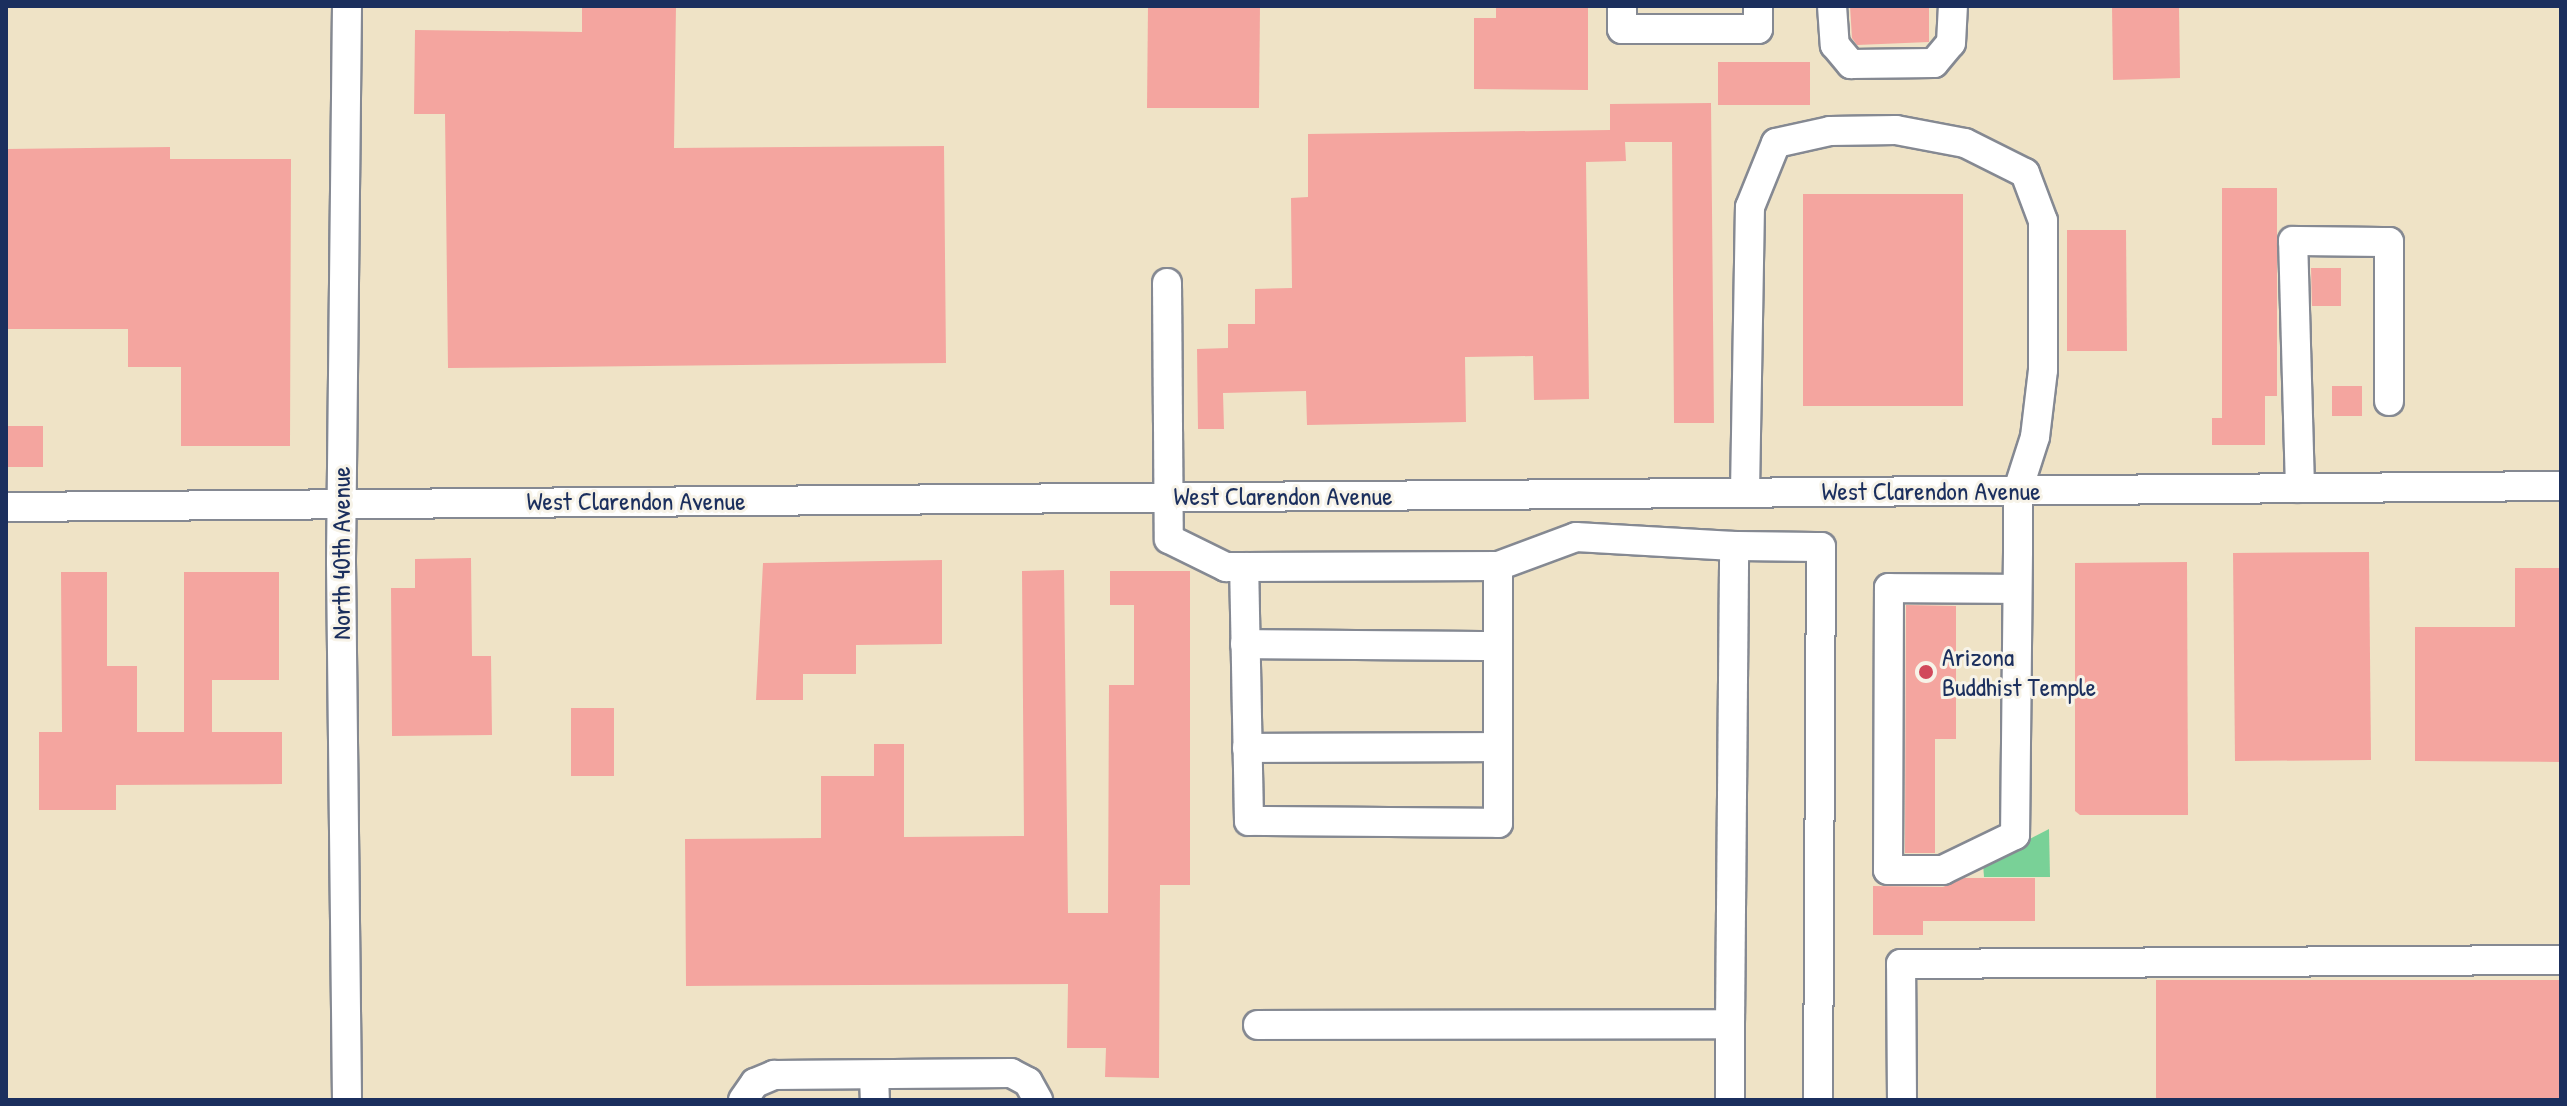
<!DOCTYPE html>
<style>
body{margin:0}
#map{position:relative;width:2567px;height:1106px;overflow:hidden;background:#efe3c6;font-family:"Patrick Hand",sans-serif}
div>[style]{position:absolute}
.green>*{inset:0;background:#79d197}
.building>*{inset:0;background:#f4a59f}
.roads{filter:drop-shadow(2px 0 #858992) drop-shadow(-2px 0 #858992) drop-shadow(0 2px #858992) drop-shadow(0 -2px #858992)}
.minor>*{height:28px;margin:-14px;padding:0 14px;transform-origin:14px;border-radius:14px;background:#fff}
.dots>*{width:22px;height:22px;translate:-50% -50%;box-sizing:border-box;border:4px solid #f7f3e8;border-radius:50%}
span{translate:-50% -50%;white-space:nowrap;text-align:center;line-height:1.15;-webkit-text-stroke:6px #f7f3e8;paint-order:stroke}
.street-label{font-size:26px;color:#1b2f5e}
.poi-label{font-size:26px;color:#1b2f5e}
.left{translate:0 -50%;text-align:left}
.frame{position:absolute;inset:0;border:8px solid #1b2f5e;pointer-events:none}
</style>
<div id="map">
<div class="green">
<i style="clip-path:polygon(2049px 829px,2050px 877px,1984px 877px,1983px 863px)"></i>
</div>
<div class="building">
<i style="clip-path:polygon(582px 6px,676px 6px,674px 148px,944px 146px,946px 363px,448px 368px,445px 114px,414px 114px,415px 30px,582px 32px)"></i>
<i style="clip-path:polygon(1148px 6px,1260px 6px,1259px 108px,1147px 108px)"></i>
<i style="clip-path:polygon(1496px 6px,1588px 6px,1588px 90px,1474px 89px,1474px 18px,1496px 18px)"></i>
<i style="clip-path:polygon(1850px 6px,1929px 6px,1929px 42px,1857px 45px,1852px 38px)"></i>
<i style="clip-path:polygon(2112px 6px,2179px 6px,2180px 78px,2113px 80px)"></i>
<i style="clip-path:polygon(1718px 62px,1810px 62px,1810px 105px,1718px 105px)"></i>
<i style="clip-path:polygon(1711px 103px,1714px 423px,1674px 423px,1672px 142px,1625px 142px,1626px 161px,1586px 162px,1589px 399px,1534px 400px,1533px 356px,1465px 357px,1466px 422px,1307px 425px,1306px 391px,1223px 393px,1224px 429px,1198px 429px,1197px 349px,1228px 348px,1228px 324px,1255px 324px,1255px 289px,1292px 288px,1291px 198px,1308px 197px,1308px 134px,1610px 130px,1610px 104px)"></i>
<i style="clip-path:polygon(170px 147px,170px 159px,291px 159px,290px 446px,181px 446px,181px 367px,128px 367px,128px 329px,6px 329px,6px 149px)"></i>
<i style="clip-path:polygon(2222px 188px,2277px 188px,2277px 396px,2265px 396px,2265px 445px,2212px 445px,2212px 418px,2222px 418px)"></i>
<i style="clip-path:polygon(1803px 194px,1963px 194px,1963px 406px,1803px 406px)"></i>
<i style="clip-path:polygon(2067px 230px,2126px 230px,2127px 351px,2067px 351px)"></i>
<i style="clip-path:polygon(2311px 268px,2341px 268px,2341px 306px,2312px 306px)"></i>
<i style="clip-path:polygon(2332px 386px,2362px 386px,2362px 416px,2332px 416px)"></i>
<i style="clip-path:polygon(6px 426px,43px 426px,43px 467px,6px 467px)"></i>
<i style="clip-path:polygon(2369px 552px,2371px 760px,2235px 761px,2233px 553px)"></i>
<i style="clip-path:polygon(471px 558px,472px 656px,491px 656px,492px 735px,392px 736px,391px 588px,415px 588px,415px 559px)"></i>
<i style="clip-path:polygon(942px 560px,942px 644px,856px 645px,856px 674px,803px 674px,803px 700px,756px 700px,763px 563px)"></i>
<i style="clip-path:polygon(2187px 562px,2188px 815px,2080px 815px,2075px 811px,2075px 563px)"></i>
<i style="clip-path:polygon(2515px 568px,2561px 568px,2561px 762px,2415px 761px,2415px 627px,2515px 627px)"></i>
<i style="clip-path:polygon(1064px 570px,1068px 913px,1108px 913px,1109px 685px,1134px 685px,1134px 605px,1110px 605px,1110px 571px,1190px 571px,1190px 885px,1160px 885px,1159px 1078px,1105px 1077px,1106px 1048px,1067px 1048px,1068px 984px,686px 986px,685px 839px,821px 838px,821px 776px,874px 776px,874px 744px,904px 744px,904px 837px,1024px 836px,1022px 571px)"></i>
<i style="clip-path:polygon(61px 572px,107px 572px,107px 666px,137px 666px,137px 732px,184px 732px,184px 572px,279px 572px,279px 680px,212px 680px,212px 732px,282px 732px,282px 784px,116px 785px,116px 810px,39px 810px,39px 732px,62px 732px)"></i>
<i style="clip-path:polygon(1906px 605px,1956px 606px,1956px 739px,1935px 739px,1935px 853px,1905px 853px)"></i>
<i style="clip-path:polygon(571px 708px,614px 708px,614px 776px,571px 776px)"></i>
<i style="clip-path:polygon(1964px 878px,2035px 878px,2035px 921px,1923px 921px,1923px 935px,1873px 935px,1873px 886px,1943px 887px)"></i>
<i style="clip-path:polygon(2156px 980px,2561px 980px,2561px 1100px,2156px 1100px)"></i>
</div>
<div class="roads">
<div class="minor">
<i style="left:347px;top:6px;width:556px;rotate:90.62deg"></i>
<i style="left:341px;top:562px;width:538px;rotate:89.36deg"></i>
<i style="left:1622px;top:6px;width:23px;rotate:90deg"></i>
<i style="left:1622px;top:29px;width:136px"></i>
<i style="left:1758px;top:29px;width:23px;rotate:-90deg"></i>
<i style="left:1832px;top:6px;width:39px;rotate:86deg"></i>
<i style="left:1835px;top:45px;width:25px;rotate:50deg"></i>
<i style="left:1851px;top:64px;width:83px;rotate:-0.7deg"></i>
<i style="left:1934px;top:63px;width:26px;rotate:-50deg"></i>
<i style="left:1951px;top:43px;width:37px;rotate:-87deg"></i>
<i style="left:1167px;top:283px;width:256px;rotate:89.6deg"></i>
<i style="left:1169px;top:539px;width:64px;rotate:26.2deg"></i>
<i style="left:1226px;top:567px;width:18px"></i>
<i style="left:1244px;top:567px;width:254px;rotate:-0.2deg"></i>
<i style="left:1498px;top:566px;width:257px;rotate:90deg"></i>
<i style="left:1498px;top:823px;width:249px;rotate:-179.5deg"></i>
<i style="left:1249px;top:821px;width:254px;rotate:-91.1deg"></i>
<i style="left:2300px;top:488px;width:247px;rotate:-91.6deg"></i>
<i style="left:2293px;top:241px;width:96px;rotate:0.6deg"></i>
<i style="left:2389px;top:242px;width:159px;rotate:90deg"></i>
<i style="left:1745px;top:492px;width:285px;rotate:-89deg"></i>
<i style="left:1750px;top:207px;width:69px;rotate:-67.9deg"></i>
<i style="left:1776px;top:143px;width:55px;rotate:-12.5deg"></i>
<i style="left:1830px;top:131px;width:66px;rotate:-0.9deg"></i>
<i style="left:1896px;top:130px;width:70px;rotate:10.7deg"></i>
<i style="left:1965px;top:143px;width:67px;rotate:26.6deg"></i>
<i style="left:2025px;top:173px;width:51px;rotate:69.4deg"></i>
<i style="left:2043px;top:221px;width:149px;rotate:90deg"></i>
<i style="left:2043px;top:370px;width:67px;rotate:96.8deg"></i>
<i style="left:2035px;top:437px;width:56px;rotate:107.8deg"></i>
<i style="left:2018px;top:490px;width:62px;rotate:90deg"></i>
<i style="left:2018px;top:552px;width:283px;rotate:90.6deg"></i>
<i style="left:2015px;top:835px;width:80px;rotate:154.1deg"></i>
<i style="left:1943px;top:870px;width:55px;rotate:180deg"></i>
<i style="left:1888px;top:870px;width:282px;rotate:-89.8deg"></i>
<i style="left:1889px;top:588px;width:128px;rotate:0.4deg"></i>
<i style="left:6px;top:507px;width:2555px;rotate:-0.47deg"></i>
<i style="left:1498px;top:566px;width:83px;rotate:-20.4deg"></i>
<i style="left:1576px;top:537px;width:158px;rotate:3.3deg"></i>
<i style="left:1245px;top:644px;width:253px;rotate:0.5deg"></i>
<i style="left:1247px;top:748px;width:251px;rotate:-0.2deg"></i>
<i style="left:1730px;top:1024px;width:76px;rotate:90deg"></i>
<i style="left:1258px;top:1025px;width:472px;rotate:-0.1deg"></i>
<i style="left:1730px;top:1024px;width:478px;rotate:-89.5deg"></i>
<i style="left:1734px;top:546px;width:87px;rotate:0.7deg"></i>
<i style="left:1821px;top:547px;width:553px;rotate:90.31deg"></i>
<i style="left:874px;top:1075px;width:25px;rotate:88deg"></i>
<i style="left:743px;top:1100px;width:21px;rotate:-55deg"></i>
<i style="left:755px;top:1083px;width:21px;rotate:-23deg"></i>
<i style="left:774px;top:1075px;width:237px;rotate:-0.5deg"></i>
<i style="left:1011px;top:1073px;width:19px;rotate:28deg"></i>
<i style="left:1028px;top:1082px;width:21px;rotate:61deg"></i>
<i style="left:1902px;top:1100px;width:136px;rotate:-90.4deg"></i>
<i style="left:1901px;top:964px;width:660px;rotate:-0.35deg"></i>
</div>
</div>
<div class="dots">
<i style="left:1926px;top:672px;background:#d1495b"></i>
</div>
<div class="street-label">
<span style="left:1931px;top:491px">West Clarendon Avenue</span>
<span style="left:1283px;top:496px">West Clarendon Avenue</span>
<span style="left:636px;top:501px">West Clarendon Avenue</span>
<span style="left:341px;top:553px;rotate:-90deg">North 40th Avenue</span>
</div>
<div class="poi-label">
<span class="left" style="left:1942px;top:672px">Arizona<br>Buddhist Temple</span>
</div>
<div class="frame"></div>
</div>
